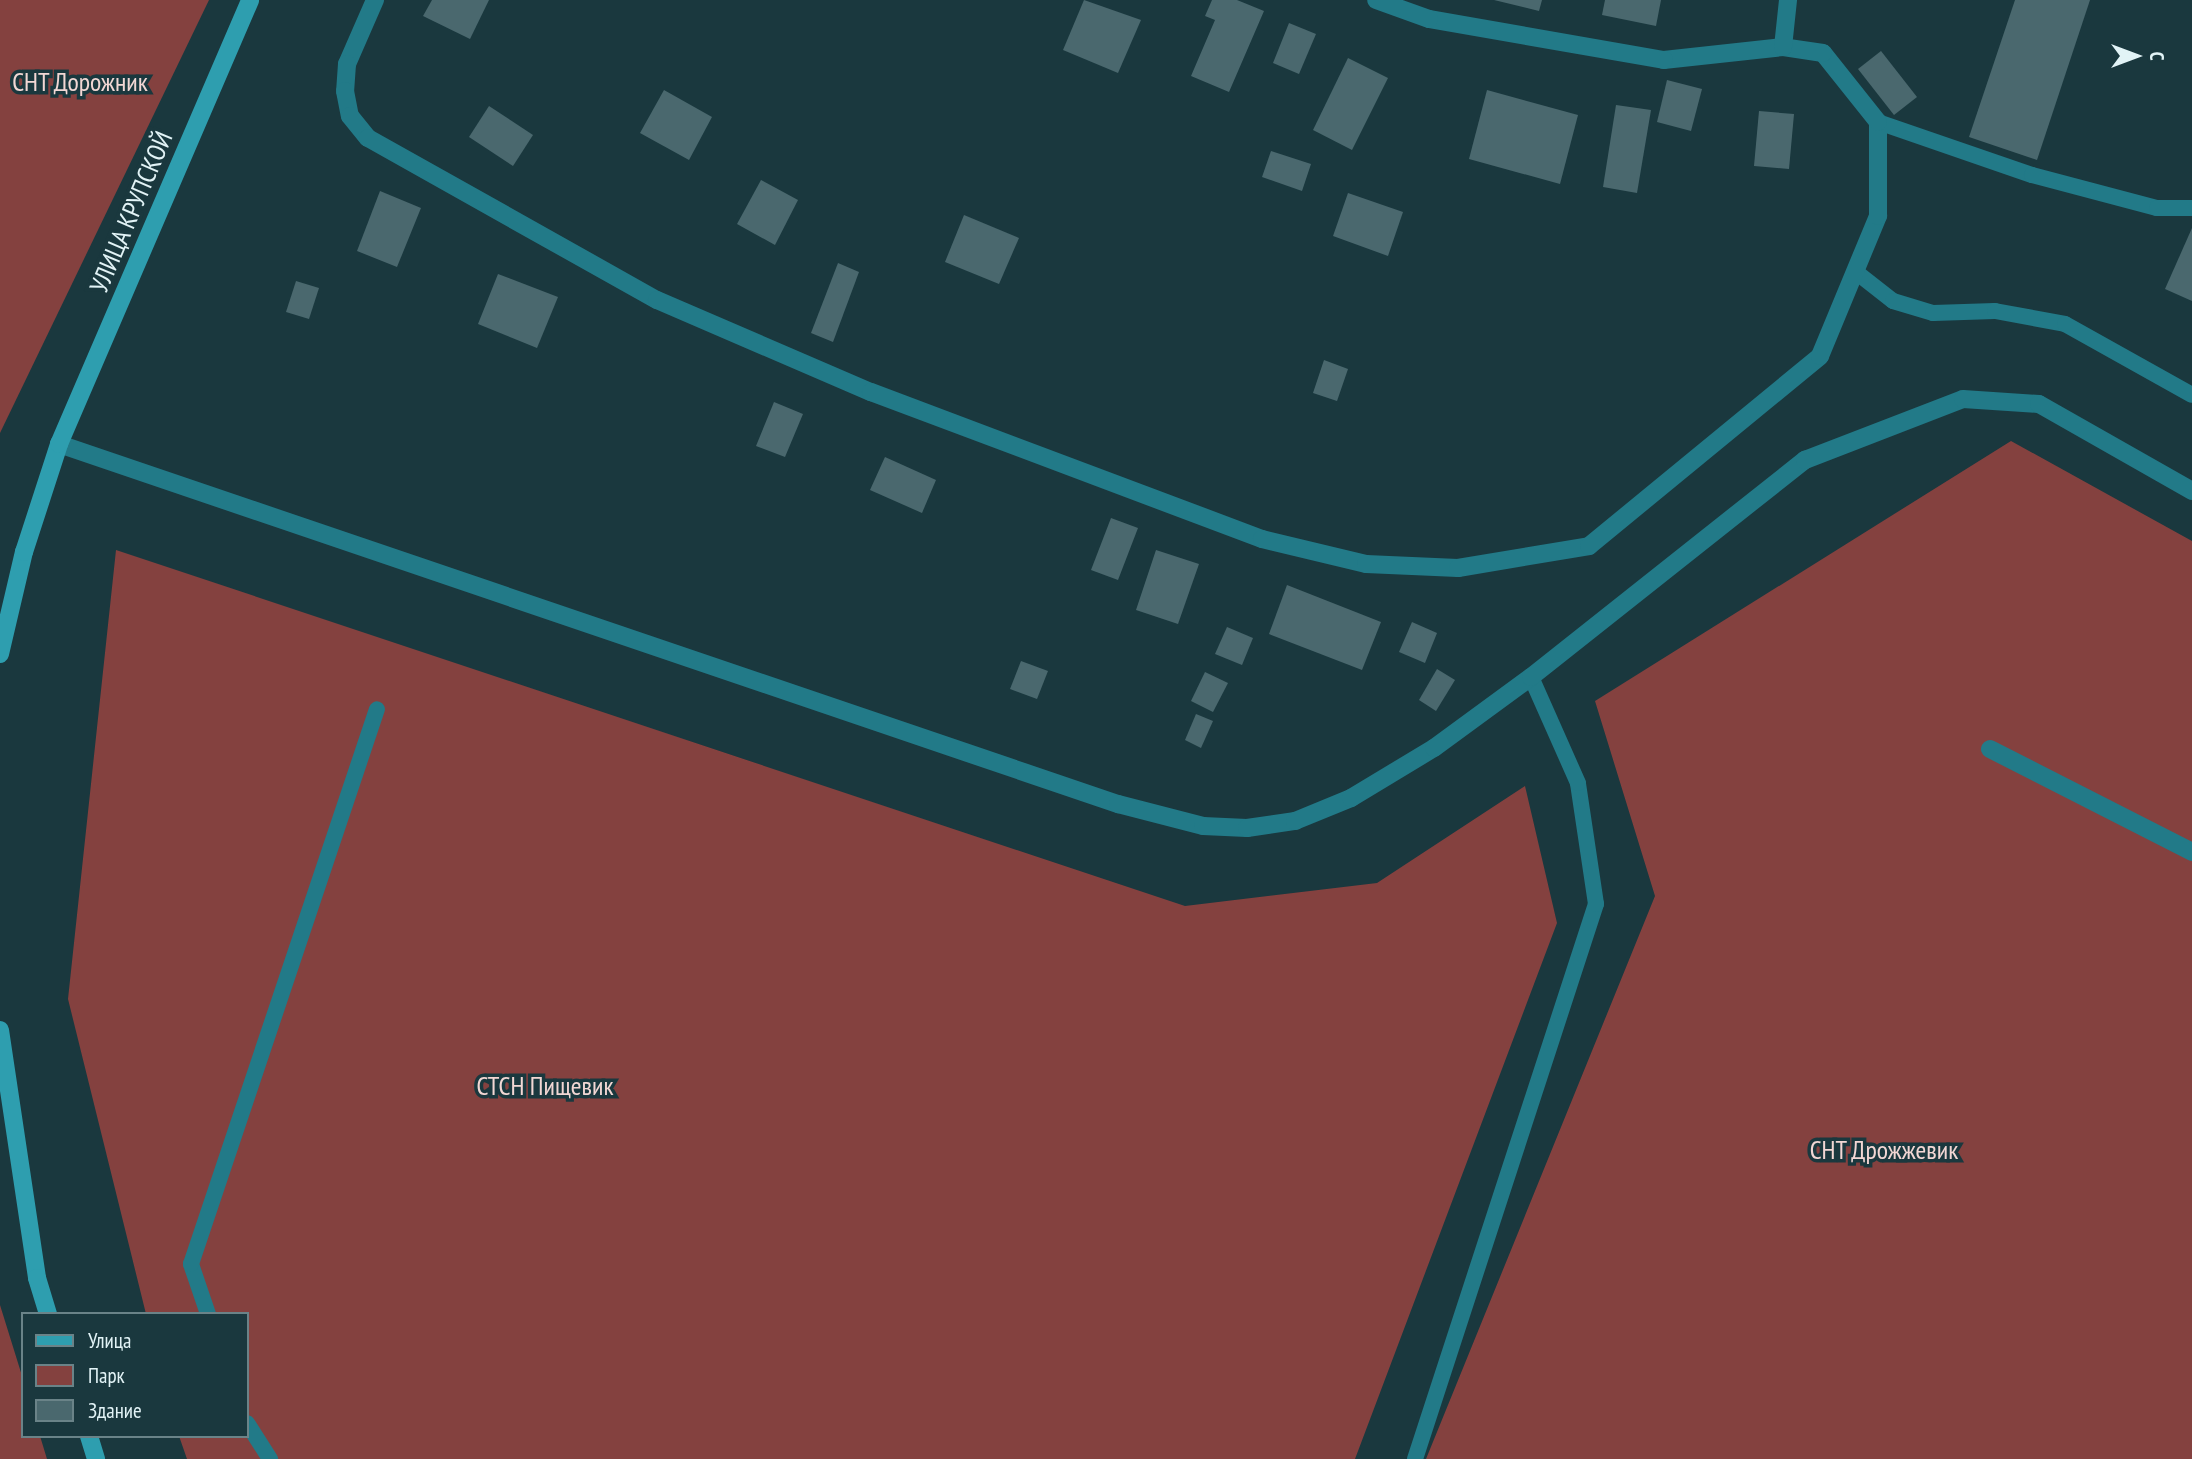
<!DOCTYPE html>
<meta charset="utf-8">
<style>
body{margin:0}
#map{position:relative;width:2192px;height:1459px;overflow:hidden;background:#1a383e;font-family:"PT Sans Narrow",sans-serif}
div>[style]{position:absolute}
.green>*{inset:0;background:#84413f}
.building>*{inset:0;background:#4a686e}
.lane>*{height:16px;margin:-8px;padding:0 8px;transform-origin:8px;border-radius:8px;background:#227a88}
.street>*{height:18px;margin:-9px;padding:0 9px;transform-origin:9px;border-radius:9px;background:#227a88}
.secondary>*{height:18px;margin:-9px;padding:0 9px;transform-origin:9px;border-radius:9px;background:#2e9eaf}
span{translate:-50% -50%;white-space:nowrap;text-align:center;line-height:1.15;-webkit-text-stroke:7px #1a383e;paint-order:stroke}
.park-label{font-size:26px;color:#f2d7d4}
.street-label{font-size:26px;color:#e2f3f6}
.legend{position:absolute;left:21px;top:1312px;width:228px;height:126px;box-sizing:border-box;background:#1a383e;border:2px solid #6a8388;margin:0;padding:9px 12px;list-style:none;font-size:21px;color:#e2f3f6}
.legend li{display:flex;align-items:center;gap:14px;height:35px}
.legend b{width:35px;border:2px solid #6a8388}
.north{position:absolute;left:2101px;top:21px;width:70px;height:70px;-webkit-text-stroke:5px #1a383e;paint-order:stroke;rotate:90deg;font-size:19px;font-weight:700;line-height:28px;text-align:center;color:#e2f3f6}
.north::after{content:'';display:block;margin:auto;width:24px;height:32px;background:#e2f3f6;clip-path:polygon(50% 0,100% 100%,50% 72%,0 100%)}
</style>
<div id="map">
<div class="green">
<i style="clip-path:polygon(0 0,209px 0,0 433px)"></i>
<i style="clip-path:polygon(2011px 441px,2192px 541px,2192px 1459px,1426px 1459px,1655px 896px,1595px 701px)"></i>
<i style="clip-path:polygon(116px 550px,1185px 906px,1377px 883px,1525px 786px,1557px 923px,1355px 1459px,187px 1459px,179px 1436px,247px 1436px,247px 1314px,146px 1314px,68px 999px)"></i>
<i style="clip-path:polygon(0 1305px,23px 1379px,23px 1436px,40px 1436px,47px 1459px,0 1459px)"></i>
</div>
<div class="building">
<i style="clip-path:polygon(432px 0,489px 0,470px 39px,423px 16px)"></i>
<i style="clip-path:polygon(1084px 0,1141px 20px,1118px 73px,1063px 50px)"></i>
<i style="clip-path:polygon(1212px 0,1237px 0,1264px 11px,1229px 92px,1191px 76px,1215px 20px,1205px 16px)"></i>
<i style="clip-path:polygon(1494px 0,1542px 0,1539px 11px)"></i>
<i style="clip-path:polygon(1605px 0,1661px 0,1656px 26px,1602px 15px)"></i>
<i style="clip-path:polygon(2015px 0,2090px 0,2037px 160px,1969px 137px)"></i>
<i style="clip-path:polygon(1289px 23px,1316px 34px,1299px 74px,1273px 63px)"></i>
<i style="clip-path:polygon(1881px 51px,1917px 97px,1894px 115px,1858px 69px)"></i>
<i style="clip-path:polygon(1348px 58px,1388px 78px,1352px 150px,1313px 130px)"></i>
<i style="clip-path:polygon(1667px 80px,1702px 89px,1691px 131px,1657px 122px)"></i>
<i style="clip-path:polygon(664px 90px,712px 117px,689px 160px,640px 133px)"></i>
<i style="clip-path:polygon(1487px 90px,1578px 115px,1560px 184px,1469px 159px)"></i>
<i style="clip-path:polygon(1616px 105px,1651px 110px,1637px 193px,1603px 187px)"></i>
<i style="clip-path:polygon(489px 106px,533px 135px,513px 166px,469px 137px)"></i>
<i style="clip-path:polygon(1759px 111px,1794px 114px,1789px 169px,1754px 166px)"></i>
<i style="clip-path:polygon(1271px 151px,1311px 164px,1302px 191px,1262px 177px)"></i>
<i style="clip-path:polygon(761px 180px,798px 200px,775px 245px,737px 224px)"></i>
<i style="clip-path:polygon(380px 191px,421px 208px,397px 267px,357px 251px)"></i>
<i style="clip-path:polygon(1348px 193px,1403px 212px,1388px 256px,1333px 236px)"></i>
<i style="clip-path:polygon(964px 215px,1019px 238px,999px 284px,945px 262px)"></i>
<i style="clip-path:polygon(2192px 228px,2192px 301px,2165px 289px)"></i>
<i style="clip-path:polygon(838px 263px,859px 272px,833px 342px,811px 333px)"></i>
<i style="clip-path:polygon(498px 274px,558px 297px,537px 348px,478px 324px)"></i>
<i style="clip-path:polygon(296px 281px,319px 288px,309px 319px,286px 312px)"></i>
<i style="clip-path:polygon(1324px 360px,1348px 369px,1337px 401px,1313px 393px)"></i>
<i style="clip-path:polygon(774px 402px,803px 414px,785px 457px,756px 446px)"></i>
<i style="clip-path:polygon(885px 457px,936px 480px,922px 513px,870px 490px)"></i>
<i style="clip-path:polygon(1111px 518px,1138px 528px,1118px 580px,1091px 570px)"></i>
<i style="clip-path:polygon(1156px 550px,1199px 564px,1178px 624px,1136px 610px)"></i>
<i style="clip-path:polygon(1287px 585px,1381px 622px,1362px 670px,1269px 634px)"></i>
<i style="clip-path:polygon(1412px 622px,1437px 633px,1425px 663px,1399px 652px)"></i>
<i style="clip-path:polygon(1227px 627px,1253px 638px,1242px 665px,1215px 654px)"></i>
<i style="clip-path:polygon(1021px 661px,1048px 671px,1037px 699px,1010px 689px)"></i>
<i style="clip-path:polygon(1437px 669px,1455px 680px,1436px 711px,1419px 700px)"></i>
<i style="clip-path:polygon(1205px 672px,1228px 683px,1213px 712px,1191px 701px)"></i>
<i style="clip-path:polygon(1196px 714px,1213px 721px,1201px 748px,1185px 740px)"></i>
</div>
<div class="lane">
<i style="left:1878px;top:122px;width:163px;rotate:19deg"></i>
<i style="left:2032px;top:175px;width:129px;rotate:14.8deg"></i>
<i style="left:2157px;top:208px;width:35px"></i>
<i style="left:1856px;top:272px;width:47px;rotate:38.1deg"></i>
<i style="left:1893px;top:301px;width:42px;rotate:16.7deg"></i>
<i style="left:1933px;top:313px;width:62px;rotate:-1.8deg"></i>
<i style="left:1995px;top:311px;width:71px;rotate:10.5deg"></i>
<i style="left:2065px;top:324px;width:145px;rotate:29.2deg"></i>
<i style="left:208px;top:1314px;width:53px;rotate:-108.8deg"></i>
<i style="left:191px;top:1264px;width:585px;rotate:-71.47deg"></i>
<i style="left:247px;top:1423px;width:43px;rotate:57.4deg"></i>
<i style="left:1415px;top:1459px;width:584px;rotate:-71.94deg"></i>
<i style="left:1596px;top:904px;width:122px;rotate:-98.5deg"></i>
<i style="left:1578px;top:783px;width:116px;rotate:-113.9deg"></i>
</div>
<div class="street">
<i style="left:375px;top:0;width:70px;rotate:113.6deg"></i>
<i style="left:347px;top:64px;width:27px;rotate:94deg"></i>
<i style="left:345px;top:91px;width:25px;rotate:79deg"></i>
<i style="left:350px;top:116px;width:28px;rotate:51deg"></i>
<i style="left:368px;top:138px;width:331px;rotate:29.3deg"></i>
<i style="left:657px;top:300px;width:233px;rotate:23.3deg"></i>
<i style="left:871px;top:392px;width:418px;rotate:20.6deg"></i>
<i style="left:1262px;top:539px;width:107px;rotate:13.5deg"></i>
<i style="left:1366px;top:564px;width:92px;rotate:2.5deg"></i>
<i style="left:1458px;top:568px;width:133px;rotate:-9.5deg"></i>
<i style="left:1589px;top:546px;width:299px;rotate:-39.4deg"></i>
<i style="left:1820px;top:356px;width:152px;rotate:-67.5deg"></i>
<i style="left:1878px;top:216px;width:94px;rotate:-90deg"></i>
<i style="left:1878px;top:122px;width:88px;rotate:-128.6deg"></i>
<i style="left:1823px;top:53px;width:40px;rotate:-171.5deg"></i>
<i style="left:1783px;top:47px;width:120px;rotate:173.8deg"></i>
<i style="left:1664px;top:60px;width:239px;rotate:-170.1deg"></i>
<i style="left:1429px;top:19px;width:56px;rotate:-160.3deg"></i>
<i style="left:1783px;top:47px;width:47px;rotate:-83.9deg"></i>
<i style="left:59px;top:444px;width:1119px;rotate:18.78deg"></i>
<i style="left:1118px;top:804px;width:88px;rotate:14.5deg"></i>
<i style="left:1203px;top:826px;width:44px;rotate:2.6deg"></i>
<i style="left:1247px;top:828px;width:49px;rotate:-8.3deg"></i>
<i style="left:1295px;top:821px;width:61px;rotate:-22.3deg"></i>
<i style="left:1351px;top:798px;width:97px;rotate:-31.1deg"></i>
<i style="left:1434px;top:748px;width:120px;rotate:-36.2deg"></i>
<i style="left:1531px;top:677px;width:350px;rotate:-38.4deg"></i>
<i style="left:1805px;top:460px;width:169px;rotate:-21.1deg"></i>
<i style="left:1963px;top:399px;width:76px;rotate:3.8deg"></i>
<i style="left:2039px;top:404px;width:176px;rotate:29.6deg"></i>
<i style="left:1990px;top:749px;width:227px;rotate:27deg"></i>
</div>
<div class="secondary">
<i style="left:0;top:654px;width:105px;rotate:-76.8deg"></i>
<i style="left:24px;top:552px;width:114px;rotate:-72deg"></i>
<i style="left:59px;top:444px;width:483px;rotate:-66.7deg"></i>
<i style="left:0;top:1030px;width:251px;rotate:81.5deg"></i>
<i style="left:37px;top:1278px;width:38px;rotate:73deg"></i>
<i style="left:89px;top:1436px;width:24px;rotate:73deg"></i>
</div>
<div class="park-label">
<span style="left:80px;top:82px">СНТ Дорожник</span>
<span style="left:545px;top:1086px">СТСН Пищевик</span>
<span style="left:1884px;top:1150px">СНТ Дрожжевик</span>
</div>
<div class="street-label">
<span style="left:131px;top:212px;rotate:-67deg">УЛИЦА КРУПСКОЙ</span>
</div>
<ul class="legend">
<li><b style="height:9px;background:#2e9eaf"></b>Улица</li>
<li><b style="height:19px;background:#84413f"></b>Парк</li>
<li><b style="height:19px;background:#4a686e"></b>Здание</li>
</ul>
<div class="north">С</div>
</div>
